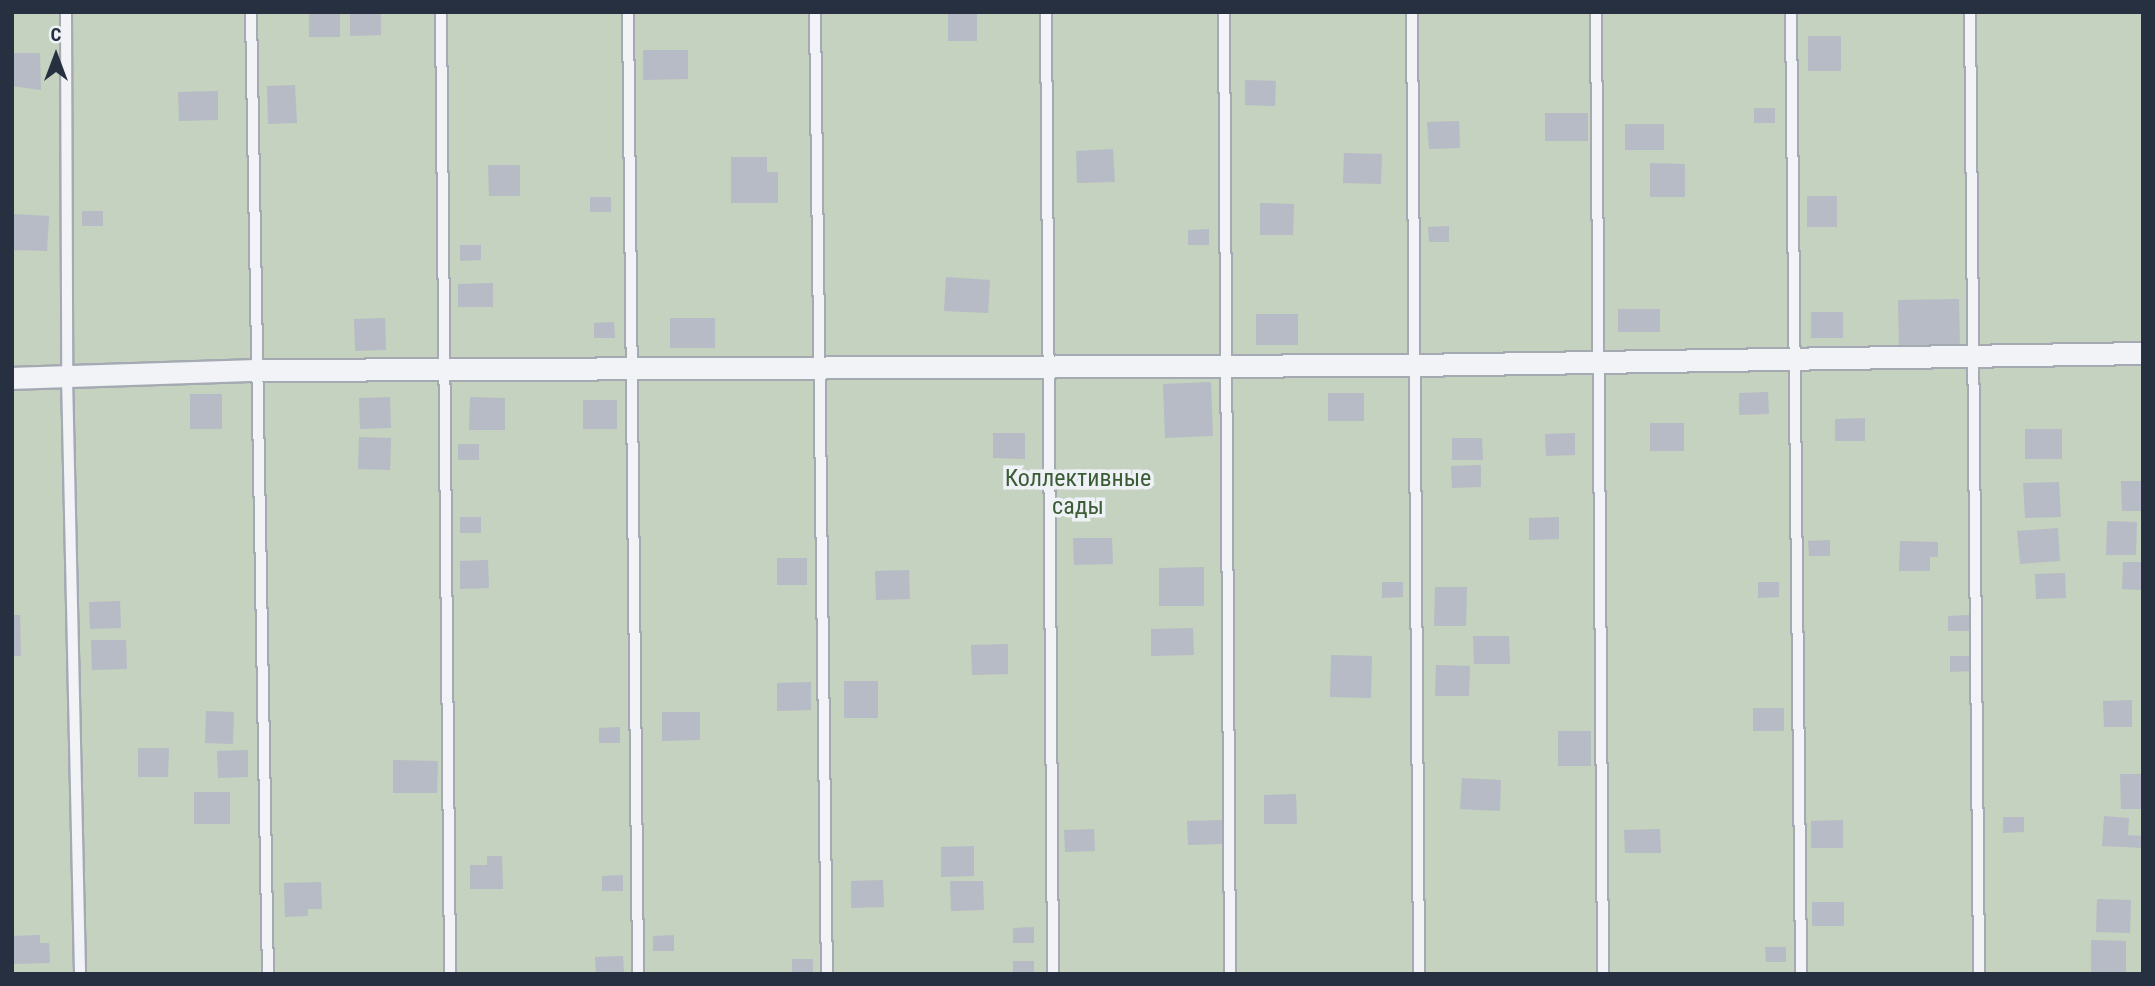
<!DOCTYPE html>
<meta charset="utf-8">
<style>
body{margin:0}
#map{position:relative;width:2155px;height:986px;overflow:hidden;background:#dfe2e8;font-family:"Roboto Condensed",sans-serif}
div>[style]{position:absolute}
.green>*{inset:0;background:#c4d2bf}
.building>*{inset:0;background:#b6bbc5}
.roads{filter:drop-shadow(2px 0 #a4a9b2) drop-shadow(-2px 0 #a4a9b2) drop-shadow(0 2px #a4a9b2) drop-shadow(0 -2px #a4a9b2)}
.lane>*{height:10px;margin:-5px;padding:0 5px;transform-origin:5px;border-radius:5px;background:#f1f3f7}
.street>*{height:21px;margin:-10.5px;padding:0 10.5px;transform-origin:10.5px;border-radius:10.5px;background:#f1f3f7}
span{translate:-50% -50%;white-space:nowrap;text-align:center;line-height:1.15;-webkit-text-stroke:7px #eef1f6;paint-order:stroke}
.park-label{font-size:24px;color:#3b5c34}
.frame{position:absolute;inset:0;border:14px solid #273040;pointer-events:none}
.north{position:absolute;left:21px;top:21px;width:70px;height:70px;-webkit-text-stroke:5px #eef1f6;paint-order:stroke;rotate:0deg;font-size:19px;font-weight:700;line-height:28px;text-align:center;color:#273040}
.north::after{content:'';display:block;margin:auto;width:24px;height:32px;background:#273040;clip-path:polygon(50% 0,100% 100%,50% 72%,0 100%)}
</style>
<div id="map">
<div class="green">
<i style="clip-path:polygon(12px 12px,2143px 12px,2143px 974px,12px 974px)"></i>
</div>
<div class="building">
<i style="clip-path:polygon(309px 12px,340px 12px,340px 37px,309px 37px)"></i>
<i style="clip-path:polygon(350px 12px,381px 12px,381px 35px,350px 36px)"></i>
<i style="clip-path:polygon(948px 12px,977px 12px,977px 41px,948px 41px)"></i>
<i style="clip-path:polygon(1808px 36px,1841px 36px,1841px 71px,1808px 71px)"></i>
<i style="clip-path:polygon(643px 50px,688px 50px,688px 79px,643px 80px)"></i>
<i style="clip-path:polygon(12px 53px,40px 53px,41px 90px,12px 86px)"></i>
<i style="clip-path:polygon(1245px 80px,1276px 81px,1275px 106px,1245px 105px)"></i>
<i style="clip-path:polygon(295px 85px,297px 123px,268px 124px,267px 86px)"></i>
<i style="clip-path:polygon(218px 91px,218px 120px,179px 121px,178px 92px)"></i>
<i style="clip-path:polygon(1754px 108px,1775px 108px,1775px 123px,1754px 123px)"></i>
<i style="clip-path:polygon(1545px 113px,1588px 113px,1588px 141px,1545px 141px)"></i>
<i style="clip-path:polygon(1459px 121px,1460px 148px,1429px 149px,1427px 122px)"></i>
<i style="clip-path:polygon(1625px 124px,1664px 124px,1664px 150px,1625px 150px)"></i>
<i style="clip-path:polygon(1113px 149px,1115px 182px,1077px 183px,1076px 151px)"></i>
<i style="clip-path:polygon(1344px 153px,1382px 154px,1381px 184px,1343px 183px)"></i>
<i style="clip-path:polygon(731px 157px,767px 157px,767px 172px,778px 172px,778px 203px,731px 203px)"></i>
<i style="clip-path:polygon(1650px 163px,1685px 164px,1685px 197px,1650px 197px)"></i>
<i style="clip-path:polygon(488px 165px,520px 165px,520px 196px,489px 196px)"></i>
<i style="clip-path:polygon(1807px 196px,1837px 196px,1837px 227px,1807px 227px)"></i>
<i style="clip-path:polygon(590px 197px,611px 197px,611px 212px,590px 212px)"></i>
<i style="clip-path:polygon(1260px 203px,1294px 204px,1293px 235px,1260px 235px)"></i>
<i style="clip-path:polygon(82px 211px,103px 211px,103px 226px,82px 226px)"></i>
<i style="clip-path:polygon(14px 214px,49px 216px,47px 251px,12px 250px)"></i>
<i style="clip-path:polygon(1449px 226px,1449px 242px,1429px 242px,1428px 227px)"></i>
<i style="clip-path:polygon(1209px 229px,1209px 245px,1188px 245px,1188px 230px)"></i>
<i style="clip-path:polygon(460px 245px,481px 245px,481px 260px,460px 261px)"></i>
<i style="clip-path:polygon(946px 277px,990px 280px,988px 313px,944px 311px)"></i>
<i style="clip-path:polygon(493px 283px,493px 307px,458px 307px,458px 284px)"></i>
<i style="clip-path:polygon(1959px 299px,1960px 349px,1899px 350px,1898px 300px)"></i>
<i style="clip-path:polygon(1618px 309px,1660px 309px,1660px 332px,1618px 332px)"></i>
<i style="clip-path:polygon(1811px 312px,1843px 312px,1843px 338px,1811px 338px)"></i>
<i style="clip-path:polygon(1256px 314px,1298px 314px,1298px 345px,1256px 345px)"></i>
<i style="clip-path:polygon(385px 318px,386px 350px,355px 351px,354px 319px)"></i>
<i style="clip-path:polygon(670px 318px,715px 318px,715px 348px,670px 348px)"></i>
<i style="clip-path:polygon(614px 322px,615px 338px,594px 338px,594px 323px)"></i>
<i style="clip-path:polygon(1211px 382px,1213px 436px,1165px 438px,1163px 384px)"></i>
<i style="clip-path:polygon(1768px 392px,1769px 414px,1739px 415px,1739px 393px)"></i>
<i style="clip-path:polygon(1328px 393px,1364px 393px,1364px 421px,1328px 421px)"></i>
<i style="clip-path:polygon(190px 394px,222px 394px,222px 429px,190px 429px)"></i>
<i style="clip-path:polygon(390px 397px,391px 428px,360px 429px,359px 398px)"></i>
<i style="clip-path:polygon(470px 397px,505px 398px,505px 430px,469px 430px)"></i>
<i style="clip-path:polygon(583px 400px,617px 400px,617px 429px,583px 429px)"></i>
<i style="clip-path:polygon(1865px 418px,1865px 441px,1835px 441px,1835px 419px)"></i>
<i style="clip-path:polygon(1650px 423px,1684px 423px,1684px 451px,1650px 451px)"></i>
<i style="clip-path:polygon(2025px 429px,2062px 429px,2062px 459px,2025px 459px)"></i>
<i style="clip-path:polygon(993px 433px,1025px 433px,1025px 459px,993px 458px)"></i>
<i style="clip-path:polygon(1575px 433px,1575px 455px,1546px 456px,1545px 434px)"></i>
<i style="clip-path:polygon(359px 437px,391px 438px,390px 470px,358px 469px)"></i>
<i style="clip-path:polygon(1452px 438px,1482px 438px,1483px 460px,1452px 460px)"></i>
<i style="clip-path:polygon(458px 444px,479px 444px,479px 460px,458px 460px)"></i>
<i style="clip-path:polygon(1481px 465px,1481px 487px,1452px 488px,1451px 466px)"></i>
<i style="clip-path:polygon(2121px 481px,2143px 481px,2143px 511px,2122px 511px)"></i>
<i style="clip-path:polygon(2059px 482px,2061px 517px,2025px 518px,2023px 483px)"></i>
<i style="clip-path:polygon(460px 517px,481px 517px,481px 533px,460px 533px)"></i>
<i style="clip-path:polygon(1559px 517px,1559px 539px,1529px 540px,1529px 518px)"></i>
<i style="clip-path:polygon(2107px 521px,2137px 522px,2136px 555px,2106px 555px)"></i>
<i style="clip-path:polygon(2058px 528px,2060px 561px,2020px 564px,2017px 531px)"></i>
<i style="clip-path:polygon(1073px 538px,1112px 538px,1113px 564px,1074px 565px)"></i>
<i style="clip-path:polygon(1830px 540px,1830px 556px,1809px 556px,1808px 541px)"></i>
<i style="clip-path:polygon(1900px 541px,1938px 542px,1938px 557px,1930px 557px,1930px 571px,1899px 571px)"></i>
<i style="clip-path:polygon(777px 558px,807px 558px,807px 585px,777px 585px)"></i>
<i style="clip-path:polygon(488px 560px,489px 588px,460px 589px,460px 561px)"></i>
<i style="clip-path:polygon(2123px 562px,2143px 562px,2143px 590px,2122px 589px)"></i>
<i style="clip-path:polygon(1204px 567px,1204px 606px,1159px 606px,1159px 568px)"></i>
<i style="clip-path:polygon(909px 570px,910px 599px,876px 600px,875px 571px)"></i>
<i style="clip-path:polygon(2065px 573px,2066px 598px,2036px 599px,2035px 574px)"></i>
<i style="clip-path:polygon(1382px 582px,1403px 582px,1403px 597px,1382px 598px)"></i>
<i style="clip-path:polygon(1758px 582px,1779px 582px,1779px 597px,1758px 598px)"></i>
<i style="clip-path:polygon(1435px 587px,1467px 587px,1466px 626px,1434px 626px)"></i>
<i style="clip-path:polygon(120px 601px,121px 628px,90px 629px,89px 602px)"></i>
<i style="clip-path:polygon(12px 615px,20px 615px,21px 656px,12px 656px)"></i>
<i style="clip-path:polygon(1969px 615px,1969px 631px,1948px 631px,1948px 616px)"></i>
<i style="clip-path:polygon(1193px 628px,1194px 655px,1151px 656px,1151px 629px)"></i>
<i style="clip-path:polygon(1473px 636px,1509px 636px,1510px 664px,1474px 664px)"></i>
<i style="clip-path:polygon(91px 640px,126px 640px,127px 669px,92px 670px)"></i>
<i style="clip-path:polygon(1008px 644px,1008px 674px,972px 675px,971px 645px)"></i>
<i style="clip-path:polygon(1331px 655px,1372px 656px,1371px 698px,1330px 697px)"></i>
<i style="clip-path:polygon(1950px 656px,1970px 656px,1971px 671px,1950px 672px)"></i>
<i style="clip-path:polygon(1436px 665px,1470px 666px,1469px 696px,1435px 696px)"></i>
<i style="clip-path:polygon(844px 681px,878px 681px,878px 718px,844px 718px)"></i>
<i style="clip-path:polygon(811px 682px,811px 710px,777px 711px,777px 683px)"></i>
<i style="clip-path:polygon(2132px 700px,2132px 727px,2104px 727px,2103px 701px)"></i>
<i style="clip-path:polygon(1753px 708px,1784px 708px,1784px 731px,1753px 731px)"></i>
<i style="clip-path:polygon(206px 711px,234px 712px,233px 744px,205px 743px)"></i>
<i style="clip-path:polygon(662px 712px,700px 712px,700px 740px,662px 741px)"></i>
<i style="clip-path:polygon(620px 727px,620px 743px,599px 743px,599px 728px)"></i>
<i style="clip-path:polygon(1558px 731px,1591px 731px,1591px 766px,1558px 766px)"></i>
<i style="clip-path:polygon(138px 748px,169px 748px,168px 777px,138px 777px)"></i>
<i style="clip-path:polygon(248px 750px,248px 777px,218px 778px,217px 751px)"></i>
<i style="clip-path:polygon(393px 760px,438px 761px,437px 793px,393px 793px)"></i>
<i style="clip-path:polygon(2120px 774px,2143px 774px,2143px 809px,2121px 809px)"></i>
<i style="clip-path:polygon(1462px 778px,1501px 780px,1500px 811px,1460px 809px)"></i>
<i style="clip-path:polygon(194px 792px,230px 792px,230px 824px,194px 824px)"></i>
<i style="clip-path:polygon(1296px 794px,1297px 824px,1264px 824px,1264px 795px)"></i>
<i style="clip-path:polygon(2104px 816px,2129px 818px,2128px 835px,2143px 836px,2143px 848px,2102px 846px)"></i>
<i style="clip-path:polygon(2003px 817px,2024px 817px,2024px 832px,2003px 833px)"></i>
<i style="clip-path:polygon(1222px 820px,1223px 844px,1188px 845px,1187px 821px)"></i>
<i style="clip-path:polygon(1843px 820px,1843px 848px,1811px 848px,1811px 821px)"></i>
<i style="clip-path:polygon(1094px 829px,1095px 851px,1065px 852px,1064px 830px)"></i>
<i style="clip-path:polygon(1660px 829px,1661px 853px,1625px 853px,1624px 830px)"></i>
<i style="clip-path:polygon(974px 846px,974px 876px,941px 877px,941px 847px)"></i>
<i style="clip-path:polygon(487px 856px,502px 856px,503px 889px,470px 889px,470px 865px,487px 865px)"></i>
<i style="clip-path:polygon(623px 875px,623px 891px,602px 891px,602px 876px)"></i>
<i style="clip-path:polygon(883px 880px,884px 907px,851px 908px,851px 881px)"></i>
<i style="clip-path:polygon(950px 881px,983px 881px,984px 910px,951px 911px)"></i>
<i style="clip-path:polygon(321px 882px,322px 909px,308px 909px,308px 916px,285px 917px,284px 883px)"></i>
<i style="clip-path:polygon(2097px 899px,2131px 900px,2130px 933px,2096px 932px)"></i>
<i style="clip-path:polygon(1812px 902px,1844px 902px,1844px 926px,1812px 926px)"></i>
<i style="clip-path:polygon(1034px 927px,1034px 943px,1013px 943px,1013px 928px)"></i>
<i style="clip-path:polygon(40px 935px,40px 943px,49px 943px,50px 963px,12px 964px,12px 936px)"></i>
<i style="clip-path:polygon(674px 935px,674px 951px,653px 951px,653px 936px)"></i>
<i style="clip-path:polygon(2091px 940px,2126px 941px,2126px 974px,2091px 974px)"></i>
<i style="clip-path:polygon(1765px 947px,1786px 947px,1786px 962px,1766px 962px)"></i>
<i style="clip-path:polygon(623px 956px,624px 974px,596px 974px,595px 957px)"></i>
<i style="clip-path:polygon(792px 959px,813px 959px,813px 974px,792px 974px)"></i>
<i style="clip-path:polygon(1013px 961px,1034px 961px,1034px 974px,1013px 974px)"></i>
</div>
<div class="roads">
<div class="lane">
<i style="left:66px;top:12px;width:364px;rotate:89.8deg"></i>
<i style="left:67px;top:376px;width:598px;rotate:88.75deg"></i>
<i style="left:251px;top:12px;width:962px;rotate:88.99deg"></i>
<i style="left:441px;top:12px;width:962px;rotate:89.46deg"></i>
<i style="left:628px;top:12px;width:962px;rotate:89.4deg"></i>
<i style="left:815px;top:12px;width:962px;rotate:89.29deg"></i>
<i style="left:1046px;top:12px;width:962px;rotate:89.58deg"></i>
<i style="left:1224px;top:12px;width:962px;rotate:89.64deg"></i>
<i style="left:1412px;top:12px;width:962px;rotate:89.58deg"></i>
<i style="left:1596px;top:12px;width:962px;rotate:89.58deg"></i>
<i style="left:1791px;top:12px;width:962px;rotate:89.4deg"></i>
<i style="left:1970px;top:12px;width:962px;rotate:89.46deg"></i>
</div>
<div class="street">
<i style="left:12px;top:378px;width:242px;rotate:-1.9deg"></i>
<i style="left:254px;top:370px;width:1159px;rotate:-0.25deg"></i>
<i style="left:1413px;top:365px;width:730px;rotate:-0.94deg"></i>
</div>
</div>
<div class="park-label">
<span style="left:1078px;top:493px">Коллективные<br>сады</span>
</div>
<div class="frame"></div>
<div class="north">С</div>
</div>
